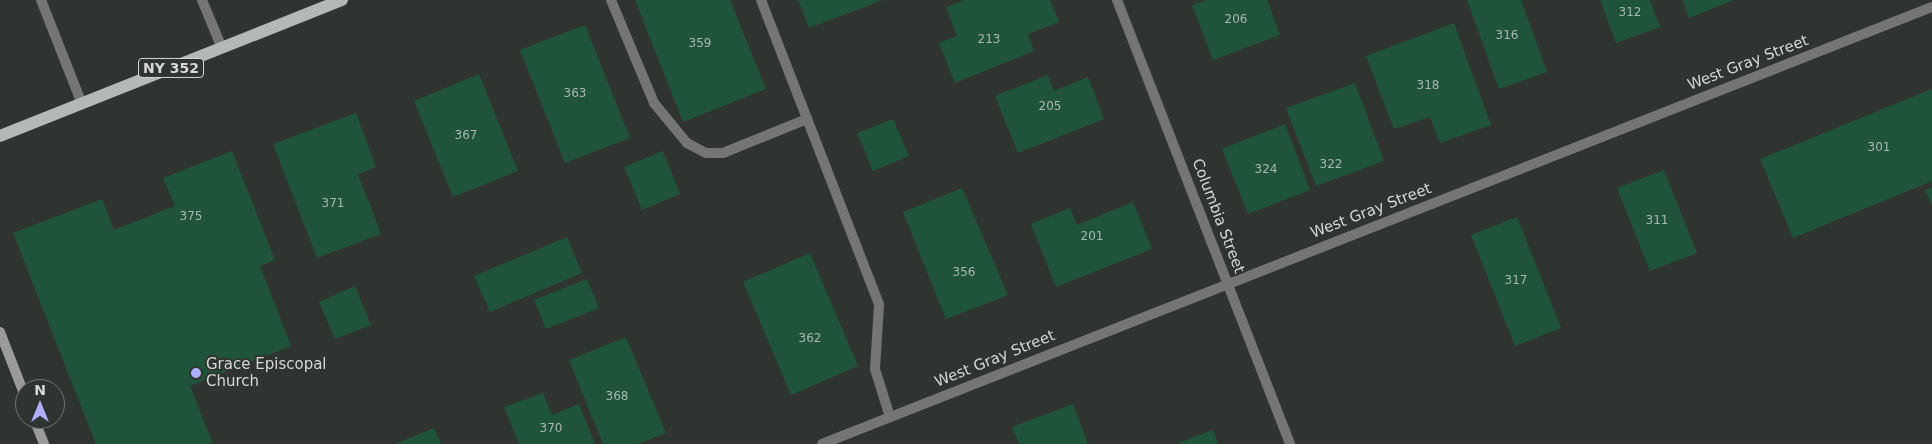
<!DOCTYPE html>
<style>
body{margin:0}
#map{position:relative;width:1932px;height:444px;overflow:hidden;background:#303431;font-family:"DejaVu Sans",sans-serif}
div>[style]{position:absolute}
.building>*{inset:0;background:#20543a}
.lane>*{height:10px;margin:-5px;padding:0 5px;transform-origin:5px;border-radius:5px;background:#747675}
.street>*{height:10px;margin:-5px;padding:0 5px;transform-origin:5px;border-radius:5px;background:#747675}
.secondary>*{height:10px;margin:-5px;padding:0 5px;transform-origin:5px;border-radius:5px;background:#999c9a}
.primary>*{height:12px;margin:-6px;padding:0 6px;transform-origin:6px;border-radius:6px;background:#b5b9b6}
.dots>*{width:14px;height:14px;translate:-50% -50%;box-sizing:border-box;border:2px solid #303431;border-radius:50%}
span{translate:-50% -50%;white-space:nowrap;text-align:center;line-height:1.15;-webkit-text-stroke:4px #303431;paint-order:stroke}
.number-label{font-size:12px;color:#a8b7af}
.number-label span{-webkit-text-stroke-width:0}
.shield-label span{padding:1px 4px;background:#303431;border:1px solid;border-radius:4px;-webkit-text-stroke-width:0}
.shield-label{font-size:14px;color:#d5d8d6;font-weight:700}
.street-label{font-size:15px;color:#d5d8d6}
.poi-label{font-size:15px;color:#d5d8d6}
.left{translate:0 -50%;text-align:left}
.north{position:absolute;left:15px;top:379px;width:50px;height:50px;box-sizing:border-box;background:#303431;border:1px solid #727673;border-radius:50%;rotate:0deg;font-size:14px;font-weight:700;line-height:20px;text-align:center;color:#d5d8d6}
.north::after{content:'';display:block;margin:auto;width:18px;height:22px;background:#aeaefa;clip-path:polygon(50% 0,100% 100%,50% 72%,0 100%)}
</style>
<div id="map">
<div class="building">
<i style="clip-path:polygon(635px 0,730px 0,766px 89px,683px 122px)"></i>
<i style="clip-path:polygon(798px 0,883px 0,809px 28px)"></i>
<i style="clip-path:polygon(965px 0,1050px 0,1059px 22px,1028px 34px,1034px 51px,955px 83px,939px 43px,957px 36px,946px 7px)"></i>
<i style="clip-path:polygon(1206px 0,1267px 0,1280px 35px,1213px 60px,1192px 5px)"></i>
<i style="clip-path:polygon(1467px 0,1521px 0,1547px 72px,1499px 89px)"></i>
<i style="clip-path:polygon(1600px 0,1650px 0,1660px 27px,1616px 43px)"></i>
<i style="clip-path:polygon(1683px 0,1734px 0,1689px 18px)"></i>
<i style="clip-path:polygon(1454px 23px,1491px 125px,1440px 143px,1430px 117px,1394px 129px,1366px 56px)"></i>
<i style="clip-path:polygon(585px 25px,630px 138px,565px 163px,520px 50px)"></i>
<i style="clip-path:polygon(479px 74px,518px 171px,453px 197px,414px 101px)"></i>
<i style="clip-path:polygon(1048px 75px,1054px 91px,1088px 77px,1104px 119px,1018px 153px,995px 96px)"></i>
<i style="clip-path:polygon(1355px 83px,1384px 161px,1316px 186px,1286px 108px)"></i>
<i style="clip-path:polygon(1932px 89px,1932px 181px,1793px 238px,1760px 159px)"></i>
<i style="clip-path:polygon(356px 113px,376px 167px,358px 174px,381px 234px,317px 258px,273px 144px)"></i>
<i style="clip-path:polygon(893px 119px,909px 156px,873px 171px,857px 133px)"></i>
<i style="clip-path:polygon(1285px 124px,1310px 190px,1248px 214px,1222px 149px)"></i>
<i style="clip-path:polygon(232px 151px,275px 260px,260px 266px,291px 346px,190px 386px,213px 444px,96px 444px,13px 233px,102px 199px,114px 230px,175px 206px,163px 178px)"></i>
<i style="clip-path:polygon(663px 151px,680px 194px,642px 210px,624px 167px)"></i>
<i style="clip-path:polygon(1664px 170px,1697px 253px,1650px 271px,1617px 188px)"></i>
<i style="clip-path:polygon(1932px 187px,1932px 206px,1925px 190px)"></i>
<i style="clip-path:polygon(962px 188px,1008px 295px,946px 319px,903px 212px)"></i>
<i style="clip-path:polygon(1133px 202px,1152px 249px,1056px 287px,1031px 224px,1070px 208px,1077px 225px)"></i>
<i style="clip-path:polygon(1517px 217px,1561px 328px,1515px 346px,1471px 235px)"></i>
<i style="clip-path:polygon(567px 237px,582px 273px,490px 312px,474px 276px)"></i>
<i style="clip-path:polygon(810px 253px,858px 366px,791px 395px,743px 282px)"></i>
<i style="clip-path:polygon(587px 279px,599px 308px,546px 329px,534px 300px)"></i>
<i style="clip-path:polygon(355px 286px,371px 325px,335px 339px,319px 302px)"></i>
<i style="clip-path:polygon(626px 337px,666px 433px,638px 444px,603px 444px,569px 360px)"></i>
<i style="clip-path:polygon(543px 393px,552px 415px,579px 404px,595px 444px,519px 444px,504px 407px)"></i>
<i style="clip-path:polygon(1073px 404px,1088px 444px,1019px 444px,1012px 427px)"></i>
<i style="clip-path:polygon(434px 428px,441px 444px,395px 444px)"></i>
<i style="clip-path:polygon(1213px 430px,1218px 444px,1176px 444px)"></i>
</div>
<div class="lane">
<i style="left:41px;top:0;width:112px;rotate:68.5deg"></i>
<i style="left:202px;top:0;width:52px;rotate:67.4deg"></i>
<i style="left:611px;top:0;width:112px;rotate:67.3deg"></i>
<i style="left:654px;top:103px;width:52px;rotate:50.5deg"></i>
<i style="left:687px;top:143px;width:21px;rotate:28deg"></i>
<i style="left:706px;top:153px;width:17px"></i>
<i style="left:723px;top:153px;width:91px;rotate:-22deg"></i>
<i style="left:761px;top:0;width:327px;rotate:68.8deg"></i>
<i style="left:879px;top:305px;width:64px;rotate:93.6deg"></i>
<i style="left:875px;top:369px;width:50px;rotate:72.6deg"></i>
</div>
<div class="street">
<i style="left:1117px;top:0;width:477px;rotate:68.7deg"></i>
<i style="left:822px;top:444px;width:1193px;rotate:-21.49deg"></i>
</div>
<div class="secondary">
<i style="left:0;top:332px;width:69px;rotate:68.7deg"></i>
<i style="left:34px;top:419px;width:27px;rotate:68deg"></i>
</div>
<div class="primary">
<i style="left:0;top:136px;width:368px;rotate:-21.7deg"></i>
</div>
<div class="dots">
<i style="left:196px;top:373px;background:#aeaefa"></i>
</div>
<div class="number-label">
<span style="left:1630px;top:13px">312</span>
<span style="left:1236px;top:20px">206</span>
<span style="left:1507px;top:36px">316</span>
<span style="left:989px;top:40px">213</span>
<span style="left:700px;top:44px">359</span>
<span style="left:1428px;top:86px">318</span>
<span style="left:575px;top:94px">363</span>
<span style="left:1050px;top:107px">205</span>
<span style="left:466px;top:136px">367</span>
<span style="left:1879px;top:148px">301</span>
<span style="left:1331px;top:165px">322</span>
<span style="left:1266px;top:170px">324</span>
<span style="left:333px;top:204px">371</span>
<span style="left:191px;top:217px">375</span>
<span style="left:1657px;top:221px">311</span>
<span style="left:1092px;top:237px">201</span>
<span style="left:964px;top:273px">356</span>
<span style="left:1516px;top:281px">317</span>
<span style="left:810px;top:339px">362</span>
<span style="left:617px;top:397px">368</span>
<span style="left:551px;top:429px">370</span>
</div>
<div class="shield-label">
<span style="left:171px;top:68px">NY 352</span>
</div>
<div class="street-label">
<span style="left:1748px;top:63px;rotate:-21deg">West Gray Street</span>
<span style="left:1371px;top:211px;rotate:-21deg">West Gray Street</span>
<span style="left:1218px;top:216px;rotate:69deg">Columbia Street</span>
<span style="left:995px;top:359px;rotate:-22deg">West Gray Street</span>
</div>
<div class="poi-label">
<span class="left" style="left:206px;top:373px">Grace Episcopal<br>Church</span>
</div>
<div class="north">N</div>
</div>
